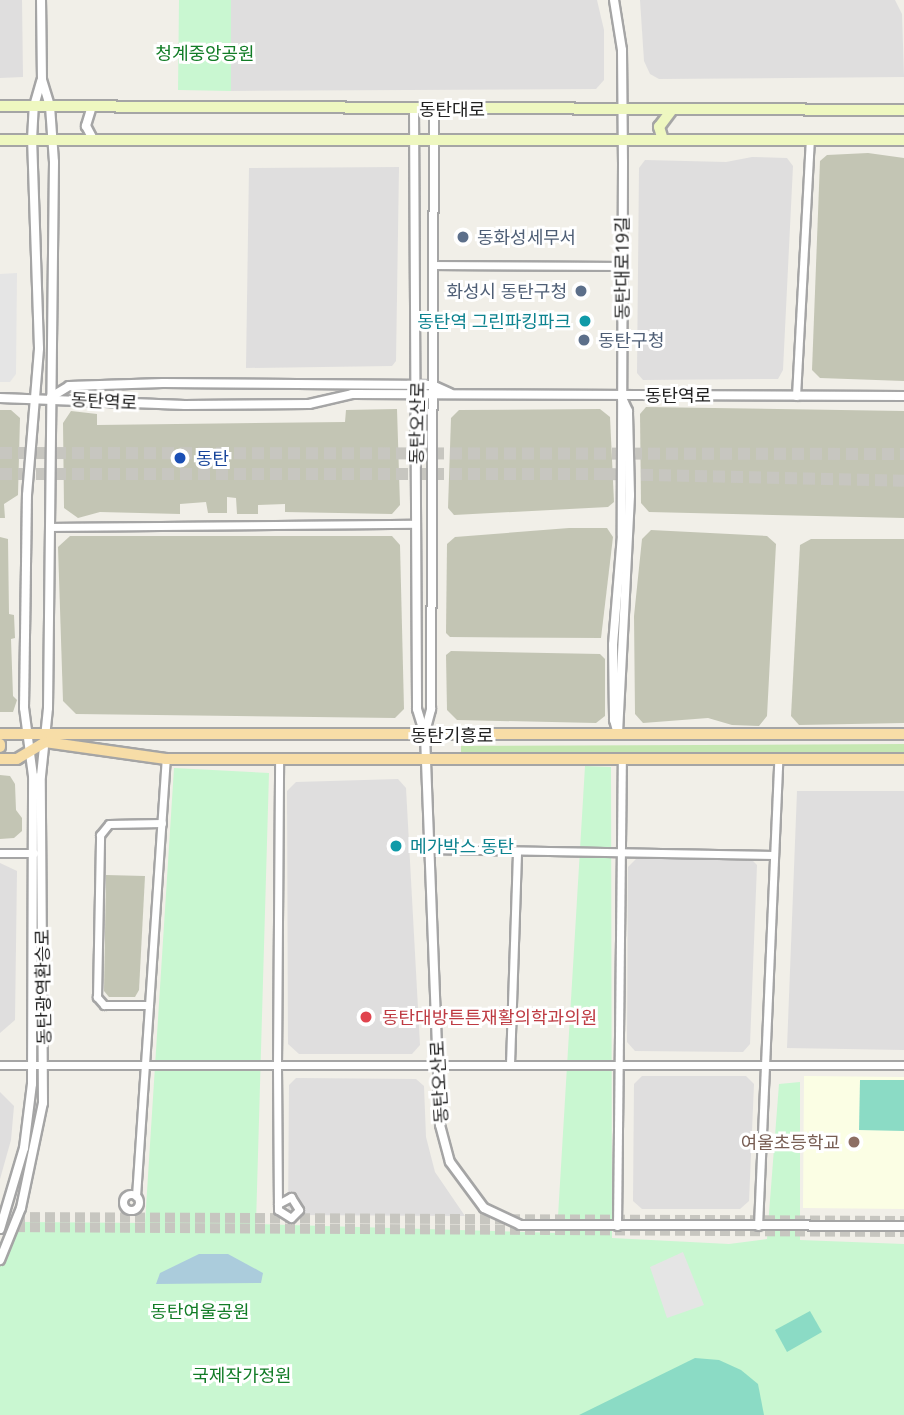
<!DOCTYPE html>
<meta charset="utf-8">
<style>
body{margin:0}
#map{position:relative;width:904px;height:1415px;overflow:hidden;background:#f1efe8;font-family:"Noto Sans","Noto Sans KR",sans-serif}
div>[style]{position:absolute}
.residential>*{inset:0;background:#dfdede}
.education>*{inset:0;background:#fbfee4}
.construction>*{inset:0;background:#c3c5b4}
.grass>*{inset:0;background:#c6e7b2}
.park>*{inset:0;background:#c9f7d1}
.pitch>*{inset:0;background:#8bdbc5}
.parking>*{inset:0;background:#e5e5e5}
.water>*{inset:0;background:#abccdc}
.trunk-tunnel>*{height:10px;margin-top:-5px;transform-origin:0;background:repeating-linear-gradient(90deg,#c7c6c0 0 10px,transparent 0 15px)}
.motorway-tunnel>*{height:12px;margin-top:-6px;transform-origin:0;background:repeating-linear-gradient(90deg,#c7c6c0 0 12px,transparent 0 18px)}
.roads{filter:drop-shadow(2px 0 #a5a5a5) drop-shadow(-2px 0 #a5a5a5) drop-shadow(0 2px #a5a5a5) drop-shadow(0 -2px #a5a5a5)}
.minor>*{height:7px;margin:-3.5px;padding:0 3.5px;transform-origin:3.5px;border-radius:3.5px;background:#fff}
.minor>.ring{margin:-3.5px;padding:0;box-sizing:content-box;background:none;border:7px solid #fff;border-radius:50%}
.tertiary>*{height:8px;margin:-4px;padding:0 4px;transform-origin:4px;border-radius:4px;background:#fff}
.secondary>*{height:10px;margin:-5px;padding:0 5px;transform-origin:5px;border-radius:5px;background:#eef7c0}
.primary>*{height:10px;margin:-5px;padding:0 5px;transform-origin:5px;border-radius:5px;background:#f7dda7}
.dots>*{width:19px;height:19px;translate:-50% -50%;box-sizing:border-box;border:4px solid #fff;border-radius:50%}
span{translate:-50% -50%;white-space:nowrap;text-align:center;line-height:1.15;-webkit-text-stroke:6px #fff;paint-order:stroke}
.park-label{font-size:18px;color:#127c26}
.street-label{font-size:18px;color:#212121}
.service-label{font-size:18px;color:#4e5e75}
.left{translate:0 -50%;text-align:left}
.right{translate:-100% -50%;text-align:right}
.culture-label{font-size:18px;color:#0d838f}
.transit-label{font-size:18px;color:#164399}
.health-label{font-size:18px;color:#be3a42}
.education-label{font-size:18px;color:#785e54}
</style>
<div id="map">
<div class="residential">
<i style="clip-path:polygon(0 0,22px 0,23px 77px,0 78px)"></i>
<i style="clip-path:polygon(231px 0,597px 0,604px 30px,604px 80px,596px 89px,231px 91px)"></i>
<i style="clip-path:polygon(640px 0,895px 0,902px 14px,904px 77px,659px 79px,650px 74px,644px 61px)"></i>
<i style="clip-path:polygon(752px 157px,787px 158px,793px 166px,783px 370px,778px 379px,643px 380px,637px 373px,639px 168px,645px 160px,726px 162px)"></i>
<i style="clip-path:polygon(399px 167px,396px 361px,392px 366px,246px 368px,249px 168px)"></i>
<i style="clip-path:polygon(398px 779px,406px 788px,420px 1045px,412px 1054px,299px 1054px,288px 1044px,287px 791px,296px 782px)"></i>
<i style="clip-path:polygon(797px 791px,904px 791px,904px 1050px,787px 1048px)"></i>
<i style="clip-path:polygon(750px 858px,757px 865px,750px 1044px,743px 1052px,635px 1051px,627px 1042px,628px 867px,636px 859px)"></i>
<i style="clip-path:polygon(0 863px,17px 871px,15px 1020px,0 1033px)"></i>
<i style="clip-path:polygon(642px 1076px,746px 1076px,754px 1084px,749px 1201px,740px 1209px,642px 1209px,633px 1201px,634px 1084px)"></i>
<i style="clip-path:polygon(296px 1078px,416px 1079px,424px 1086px,426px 1137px,435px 1172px,465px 1216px,288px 1215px,289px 1085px)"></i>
<i style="clip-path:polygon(0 1092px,14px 1106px,11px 1140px,0 1179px)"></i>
</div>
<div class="education">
<i style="clip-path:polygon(804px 1076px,904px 1077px,904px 1209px,803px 1208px)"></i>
</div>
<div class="construction">
<i style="clip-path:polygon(868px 153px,904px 158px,904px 381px,820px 378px,812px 370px,820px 161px,827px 155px)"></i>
<i style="clip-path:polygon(646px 407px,904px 411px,904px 518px,649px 512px,641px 503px,640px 414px)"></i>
<i style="clip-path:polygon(397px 409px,400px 505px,392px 514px,285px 512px,285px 504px,258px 505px,258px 514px,237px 514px,236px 498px,227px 497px,227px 513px,208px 513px,206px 502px,180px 504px,180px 514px,100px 512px,78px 518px,64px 508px,63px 423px,71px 411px,97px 414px,97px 425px,345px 422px,346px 410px)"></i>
<i style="clip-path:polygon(600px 409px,610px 417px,614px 502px,608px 507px,454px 515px,448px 508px,451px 418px,459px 410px)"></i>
<i style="clip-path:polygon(0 410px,11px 410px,20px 418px,18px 495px,4px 504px,5px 518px,0 518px)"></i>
<i style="clip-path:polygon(569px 528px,607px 528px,613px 537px,601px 638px,450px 637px,446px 633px,447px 544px,455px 537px)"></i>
<i style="clip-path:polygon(651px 530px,767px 536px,776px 544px,767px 716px,759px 726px,732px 725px,708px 718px,643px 723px,635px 714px,634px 616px,642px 539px)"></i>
<i style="clip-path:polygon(70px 536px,392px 536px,400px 545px,404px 709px,395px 718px,76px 714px,63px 701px,58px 547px)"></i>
<i style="clip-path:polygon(0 537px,8px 539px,9px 614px,14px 615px,15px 638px,11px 639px,13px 696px,17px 700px,13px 712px,0 712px)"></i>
<i style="clip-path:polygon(811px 539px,904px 539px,904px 723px,799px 725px,791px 716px,800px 545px)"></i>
<i style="clip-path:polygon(451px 651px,600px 654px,605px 659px,605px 716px,596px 723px,457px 720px,447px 710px,446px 655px)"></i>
<i style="clip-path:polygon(0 775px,10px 776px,15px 784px,16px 810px,22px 818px,22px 831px,14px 838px,0 839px)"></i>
<i style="clip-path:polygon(106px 875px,145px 876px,139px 990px,135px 997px,109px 997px,104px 991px)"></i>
</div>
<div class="grass">
<i style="clip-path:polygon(904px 744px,904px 754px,461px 755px,461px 746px)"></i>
</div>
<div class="park">
<i style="clip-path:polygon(179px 0,231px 0,231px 91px,178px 90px)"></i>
<i style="clip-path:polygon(585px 766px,611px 767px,612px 1238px,729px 1244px,767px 1239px,779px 1084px,800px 1082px,800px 1240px,904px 1244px,904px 1415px,0 1415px,0 1265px,22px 1222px,145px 1223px,174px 768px,269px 773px,256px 1224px,557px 1233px)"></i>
</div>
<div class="pitch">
<i style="clip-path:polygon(860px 1080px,904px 1080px,904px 1131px,859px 1130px)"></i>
<i style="clip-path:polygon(810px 1311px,822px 1332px,787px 1352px,775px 1330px)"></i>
<i style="clip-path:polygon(695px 1358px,719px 1360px,741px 1370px,758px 1384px,764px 1415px,579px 1415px)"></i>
</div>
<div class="parking">
<i style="clip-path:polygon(17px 273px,16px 374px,10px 382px,0 382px,0 274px)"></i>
<i style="clip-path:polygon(683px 1252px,704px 1305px,667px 1318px,650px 1267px)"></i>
</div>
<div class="water">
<i style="clip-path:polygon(199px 1254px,228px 1254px,263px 1273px,261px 1283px,156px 1284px,160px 1273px)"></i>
</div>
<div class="trunk-tunnel">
<i style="left:0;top:1217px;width:904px;rotate:0.25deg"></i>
<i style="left:0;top:1227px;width:904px;rotate:0.32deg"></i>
</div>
<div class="motorway-tunnel">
<i style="left:0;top:453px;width:904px;rotate:0.06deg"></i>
<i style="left:0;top:474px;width:605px"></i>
<i style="left:605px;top:474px;width:299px;rotate:1.3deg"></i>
</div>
<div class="roads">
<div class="minor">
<i style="left:432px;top:265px;width:190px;rotate:0.3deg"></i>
<i style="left:796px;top:396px;width:256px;rotate:-86.9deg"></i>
<i style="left:49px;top:527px;width:366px;rotate:-0.5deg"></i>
<i style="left:429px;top:849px;width:345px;rotate:1deg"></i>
<i style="left:0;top:853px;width:34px"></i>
<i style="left:149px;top:1005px;width:45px;rotate:180deg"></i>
<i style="left:104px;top:1005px;width:11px;rotate:-131deg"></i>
<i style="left:97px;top:997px;width:162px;rotate:-88.9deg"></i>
<i style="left:100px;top:835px;width:14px;rotate:-51deg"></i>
<i style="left:109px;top:824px;width:53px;rotate:-1.1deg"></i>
<i style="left:510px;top:1064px;width:213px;rotate:-88.1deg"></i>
<i style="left:0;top:1065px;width:904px"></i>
<i class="ring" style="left:123px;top:1194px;width:9px;height:9px"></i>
<i style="left:136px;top:1196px;width:438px;rotate:-86.1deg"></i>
<i style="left:278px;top:1204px;width:15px;rotate:-28deg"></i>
<i style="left:291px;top:1197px;width:15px;rotate:58deg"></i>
<i style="left:299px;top:1210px;width:11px;rotate:135deg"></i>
<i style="left:291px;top:1218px;width:15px;rotate:-148deg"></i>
<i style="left:278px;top:1210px;width:145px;rotate:-90.4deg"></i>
<i style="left:277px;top:1065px;width:305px;rotate:-89.6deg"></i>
<i style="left:617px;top:1226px;width:468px;rotate:-89.4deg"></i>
<i style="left:758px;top:1226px;width:467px;rotate:-87.5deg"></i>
</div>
<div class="tertiary">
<i style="left:614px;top:0;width:51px;rotate:80.9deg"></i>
<i style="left:622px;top:50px;width:112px;rotate:89.5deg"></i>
<i style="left:623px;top:162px;width:373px;rotate:90.2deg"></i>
<i style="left:622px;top:535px;width:110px;rotate:94.7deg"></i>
<i style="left:613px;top:645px;width:75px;rotate:89.2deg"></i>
<i style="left:614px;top:720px;width:15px;rotate:74deg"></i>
<i style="left:92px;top:106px;width:21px;rotate:107deg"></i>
<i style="left:86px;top:126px;width:15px;rotate:62deg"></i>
<i style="left:414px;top:109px;width:600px;rotate:89.71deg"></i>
<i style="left:417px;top:709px;width:27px;rotate:73deg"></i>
<i style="left:425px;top:735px;width:390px;rotate:87.8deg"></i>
<i style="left:440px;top:1125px;width:38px;rotate:75deg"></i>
<i style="left:450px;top:1162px;width:57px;rotate:53.5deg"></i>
<i style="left:484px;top:1208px;width:40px;rotate:25deg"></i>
<i style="left:520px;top:1225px;width:384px;rotate:0.1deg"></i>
<i style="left:51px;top:397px;width:21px;rotate:-31deg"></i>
<i style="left:69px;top:386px;width:94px;rotate:-1.8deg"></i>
<i style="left:163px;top:383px;width:269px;rotate:0.4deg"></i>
<i style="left:432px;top:385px;width:20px;rotate:24deg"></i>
<i style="left:0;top:398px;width:185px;rotate:2.2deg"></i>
<i style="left:185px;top:405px;width:124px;rotate:-0.5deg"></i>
<i style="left:309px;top:404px;width:44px;rotate:-13.1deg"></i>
<i style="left:352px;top:394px;width:552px;rotate:0.21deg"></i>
<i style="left:425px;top:732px;width:24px;rotate:-75deg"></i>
<i style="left:431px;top:709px;width:600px;rotate:-89.71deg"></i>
<i style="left:618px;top:733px;width:238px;rotate:-87.1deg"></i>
<i style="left:630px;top:495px;width:84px;rotate:-91.4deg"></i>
<i style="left:628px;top:411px;width:14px;rotate:-115deg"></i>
<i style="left:0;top:1229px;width:84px;rotate:-73.5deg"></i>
<i style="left:24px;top:1148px;width:64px;rotate:-82.9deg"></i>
<i style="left:32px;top:1084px;width:308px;rotate:-89.8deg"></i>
<i style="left:33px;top:776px;width:69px;rotate:-97.5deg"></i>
<i style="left:24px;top:708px;width:213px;rotate:-89.2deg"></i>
<i style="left:27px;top:495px;width:147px;rotate:-85.3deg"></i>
<i style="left:39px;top:348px;width:208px;rotate:-91.9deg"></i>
<i style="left:32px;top:140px;width:34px;rotate:-87deg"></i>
<i style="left:34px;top:106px;width:26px;rotate:-74deg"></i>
<i style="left:0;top:1260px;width:56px;rotate:-68deg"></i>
<i style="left:21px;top:1208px;width:107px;rotate:-78.2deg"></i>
<i style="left:43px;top:1103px;width:327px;rotate:-90.4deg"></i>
<i style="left:41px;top:776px;width:68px;rotate:-84.1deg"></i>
<i style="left:48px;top:708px;width:546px;rotate:-89.37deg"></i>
<i style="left:54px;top:162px;width:56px;rotate:-94.1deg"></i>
<i style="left:50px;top:106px;width:27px;rotate:-107deg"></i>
<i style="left:42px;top:80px;width:80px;rotate:-90.7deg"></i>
</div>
<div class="secondary">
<i style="left:0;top:106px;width:904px;rotate:0.25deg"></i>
<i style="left:0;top:140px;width:904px"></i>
<i style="left:663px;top:140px;width:14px;rotate:-107deg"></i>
<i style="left:659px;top:127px;width:20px;rotate:-53deg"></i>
</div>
<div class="primary">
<i style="left:0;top:734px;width:904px"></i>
<i style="left:0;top:744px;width:3px;rotate:90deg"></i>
<i style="left:0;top:759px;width:17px"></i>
<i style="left:17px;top:759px;width:33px;rotate:-31deg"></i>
<i style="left:45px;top:742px;width:122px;rotate:8deg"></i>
<i style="left:166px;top:759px;width:738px"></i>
</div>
</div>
<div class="dots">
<i style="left:463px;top:237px;background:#5c6f8a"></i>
<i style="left:581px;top:291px;background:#5c6f8a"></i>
<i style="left:585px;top:321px;background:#0f9aa8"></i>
<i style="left:584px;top:340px;background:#5c6f8a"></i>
<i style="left:180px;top:458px;background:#1a4fb4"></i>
<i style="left:396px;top:846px;background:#0f9aa8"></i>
<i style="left:366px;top:1017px;background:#e0444e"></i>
<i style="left:854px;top:1142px;background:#8d6e63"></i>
</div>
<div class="park-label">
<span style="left:205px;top:53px">청계중앙공원</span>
<span style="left:200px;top:1311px">동탄여울공원</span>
<span style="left:242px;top:1375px">국제작가정원</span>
</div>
<div class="street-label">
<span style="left:452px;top:109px">동탄대로</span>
<span style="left:622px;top:268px;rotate:-90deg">동탄대로19길</span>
<span style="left:678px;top:395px">동탄역로</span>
<span style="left:104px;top:401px;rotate:3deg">동탄역로</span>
<span style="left:417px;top:423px;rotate:-89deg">동탄오산로</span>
<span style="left:452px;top:735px">동탄기흥로</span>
<span style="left:43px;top:987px;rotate:-91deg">동탄광역환승로</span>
<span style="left:439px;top:1082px;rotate:-93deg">동탄오산로</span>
</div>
<div class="service-label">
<span class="left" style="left:477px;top:237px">동화성세무서</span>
<span class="right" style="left:567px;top:291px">화성시 동탄구청</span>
<span class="left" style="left:598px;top:340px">동탄구청</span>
</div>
<div class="culture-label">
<span class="right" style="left:571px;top:321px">동탄역 그린파킹파크</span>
<span class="left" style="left:410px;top:846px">메가박스 동탄</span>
</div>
<div class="transit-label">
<span class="left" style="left:196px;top:458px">동탄</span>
</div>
<div class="health-label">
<span class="left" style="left:382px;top:1017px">동탄대방튼튼재활의학과의원</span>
</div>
<div class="education-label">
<span class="right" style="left:840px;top:1142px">여울초등학교</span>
</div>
</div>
